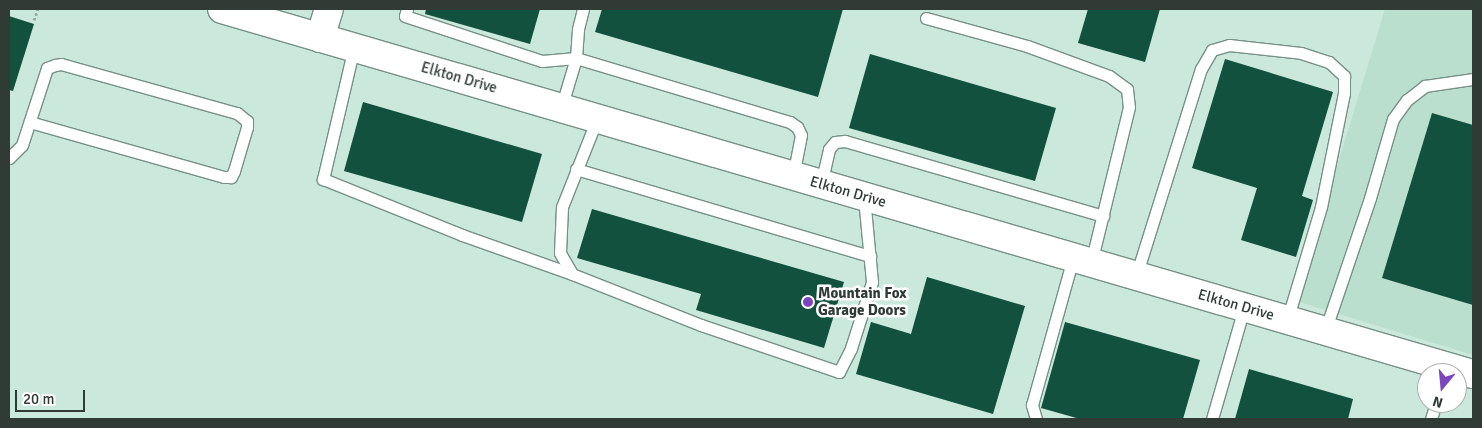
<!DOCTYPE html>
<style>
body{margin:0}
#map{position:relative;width:1482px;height:428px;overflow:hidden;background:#cbe8dc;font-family:Signika,sans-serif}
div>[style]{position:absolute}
.built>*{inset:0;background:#badfcf}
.building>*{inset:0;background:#12513e}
.path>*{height:3px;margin-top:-1.5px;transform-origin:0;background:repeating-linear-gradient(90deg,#96ada3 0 2.5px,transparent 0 5px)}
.roads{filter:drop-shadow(1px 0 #769186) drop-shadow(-1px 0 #769186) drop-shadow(0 1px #769186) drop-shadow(0 -1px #769186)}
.service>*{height:11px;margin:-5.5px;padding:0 5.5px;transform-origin:5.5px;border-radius:5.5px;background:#fff}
.tertiary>*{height:28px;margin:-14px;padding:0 14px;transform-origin:14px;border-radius:14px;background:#fff}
.dots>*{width:14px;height:14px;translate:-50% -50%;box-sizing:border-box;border:2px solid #fff;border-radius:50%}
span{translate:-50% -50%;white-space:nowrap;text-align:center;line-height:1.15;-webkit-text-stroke:5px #fff;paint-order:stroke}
.street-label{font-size:15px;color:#303b36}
.poi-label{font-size:15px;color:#303b36;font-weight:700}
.left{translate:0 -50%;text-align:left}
.frame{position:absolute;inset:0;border:10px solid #303b36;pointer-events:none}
.north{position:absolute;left:1417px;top:363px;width:50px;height:50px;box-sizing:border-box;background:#fff;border:1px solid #acb1af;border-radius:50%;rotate:197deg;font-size:14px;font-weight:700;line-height:20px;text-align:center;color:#303b36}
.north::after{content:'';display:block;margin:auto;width:18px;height:22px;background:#7b46bd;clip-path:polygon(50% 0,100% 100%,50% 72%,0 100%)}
.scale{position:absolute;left:15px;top:390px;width:70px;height:22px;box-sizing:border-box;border:2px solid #303b36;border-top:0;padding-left:6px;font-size:15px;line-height:18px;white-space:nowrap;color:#303b36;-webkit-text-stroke:4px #fff;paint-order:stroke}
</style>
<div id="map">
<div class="built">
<i style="clip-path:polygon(1385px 9px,1473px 9px,1473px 355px,1296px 301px)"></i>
</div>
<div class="building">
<i style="clip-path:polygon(426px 9px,540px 9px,530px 44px,425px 14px)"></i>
<i style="clip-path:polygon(602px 9px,843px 9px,818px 97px,595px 32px)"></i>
<i style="clip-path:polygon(1088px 9px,1160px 9px,1145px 62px,1078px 43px)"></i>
<i style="clip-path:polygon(9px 16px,34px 24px,13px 91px,9px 90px)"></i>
<i style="clip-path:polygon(870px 54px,1056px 108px,1035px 181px,849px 128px)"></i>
<i style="clip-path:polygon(1225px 59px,1333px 92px,1302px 196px,1313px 200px,1296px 257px,1241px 240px,1257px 188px,1192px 168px)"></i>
<i style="clip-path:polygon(363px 102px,542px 154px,522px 222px,344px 171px)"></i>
<i style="clip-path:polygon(1432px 113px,1473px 125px,1473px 305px,1382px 278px)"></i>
<i style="clip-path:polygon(592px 209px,844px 282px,824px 348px,696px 310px,701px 294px,577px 258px)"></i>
<i style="clip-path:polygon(927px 277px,1025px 306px,993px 414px,856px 374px,871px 322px,911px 334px)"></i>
<i style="clip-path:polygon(1065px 322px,1200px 360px,1183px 419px,1080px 419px,1041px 408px)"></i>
<i style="clip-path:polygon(1249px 369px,1353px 399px,1348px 419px,1235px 419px)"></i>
</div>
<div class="path">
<i style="left:34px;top:20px;width:12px;rotate:-70deg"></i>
</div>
<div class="roads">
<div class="service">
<i style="left:407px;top:9px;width:7px;rotate:106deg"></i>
<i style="left:405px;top:16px;width:144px;rotate:18.2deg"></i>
<i style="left:542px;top:61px;width:34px;rotate:-5deg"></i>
<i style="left:576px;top:58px;width:29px;rotate:-86deg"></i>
<i style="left:578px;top:29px;width:21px;rotate:-76deg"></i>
<i style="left:926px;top:18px;width:105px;rotate:15.5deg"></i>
<i style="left:1027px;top:46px;width:87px;rotate:20.1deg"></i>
<i style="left:1109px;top:76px;width:22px;rotate:36deg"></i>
<i style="left:1127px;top:89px;width:18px;rotate:84deg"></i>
<i style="left:1129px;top:107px;width:161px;rotate:103.7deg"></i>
<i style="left:354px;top:47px;width:136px;rotate:103.2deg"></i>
<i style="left:323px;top:179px;width:150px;rotate:21.9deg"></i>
<i style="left:462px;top:235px;width:117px;rotate:19.5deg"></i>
<i style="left:561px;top:108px;width:52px;rotate:-73.3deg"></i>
<i style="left:576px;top:58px;width:223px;rotate:16.7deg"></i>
<i style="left:790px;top:122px;width:9px;rotate:36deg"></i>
<i style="left:797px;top:127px;width:9px;rotate:63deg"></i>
<i style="left:801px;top:135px;width:42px;rotate:101deg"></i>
<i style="left:597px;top:119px;width:95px;rotate:111.7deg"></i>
<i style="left:562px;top:207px;width:46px;rotate:92.5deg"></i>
<i style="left:560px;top:253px;width:24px;rotate:60deg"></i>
<i style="left:572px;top:274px;width:139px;rotate:21.6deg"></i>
<i style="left:701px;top:325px;width:146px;rotate:18.8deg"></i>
<i style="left:839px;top:372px;width:27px;rotate:-63deg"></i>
<i style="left:851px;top:348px;width:69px;rotate:-72.3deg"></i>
<i style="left:872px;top:282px;width:85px;rotate:-95.4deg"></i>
<i style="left:9px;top:158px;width:18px;rotate:-45deg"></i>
<i style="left:22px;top:145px;width:81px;rotate:-72deg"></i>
<i style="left:47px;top:68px;width:9px;rotate:-21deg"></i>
<i style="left:55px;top:65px;width:6px;rotate:-9deg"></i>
<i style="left:61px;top:64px;width:183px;rotate:15.6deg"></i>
<i style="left:237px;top:113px;width:13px;rotate:39deg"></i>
<i style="left:247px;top:121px;width:6px;rotate:90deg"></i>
<i style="left:247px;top:127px;width:46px;rotate:106.5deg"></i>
<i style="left:234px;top:171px;width:7px;rotate:117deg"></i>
<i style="left:231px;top:177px;width:7px;rotate:180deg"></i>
<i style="left:224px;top:177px;width:202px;rotate:-164.2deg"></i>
<i style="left:576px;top:169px;width:307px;rotate:16.5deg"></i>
<i style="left:821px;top:184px;width:36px;rotate:-77deg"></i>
<i style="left:829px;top:149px;width:9px;rotate:-49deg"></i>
<i style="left:835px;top:142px;width:10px;rotate:-6deg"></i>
<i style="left:845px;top:141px;width:269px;rotate:16.2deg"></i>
<i style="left:1136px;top:276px;width:217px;rotate:-72.6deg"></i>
<i style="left:1201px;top:69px;width:22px;rotate:-60deg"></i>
<i style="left:1212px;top:50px;width:18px;rotate:-16deg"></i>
<i style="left:1229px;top:45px;width:72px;rotate:6.3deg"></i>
<i style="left:1301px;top:53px;width:29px;rotate:18deg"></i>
<i style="left:1329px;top:62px;width:21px;rotate:43deg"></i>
<i style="left:1344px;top:76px;width:17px;rotate:90deg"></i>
<i style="left:1344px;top:93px;width:116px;rotate:101.4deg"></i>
<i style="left:1321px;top:207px;width:118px;rotate:106.7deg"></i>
<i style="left:1325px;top:331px;width:140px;rotate:-71.3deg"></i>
<i style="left:1370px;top:198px;width:82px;rotate:-73.8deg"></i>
<i style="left:1393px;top:119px;width:24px;rotate:-54deg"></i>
<i style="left:1407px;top:100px;width:23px;rotate:-38deg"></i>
<i style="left:1425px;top:86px;width:49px;rotate:-8.3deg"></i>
<i style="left:1036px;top:419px;width:15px;rotate:-106deg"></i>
<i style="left:1032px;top:405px;width:153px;rotate:-74.4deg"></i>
<i style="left:1212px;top:419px;width:116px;rotate:-73.9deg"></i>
<i style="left:1431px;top:419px;width:17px;rotate:-73deg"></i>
</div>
<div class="tertiary">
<i style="left:222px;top:9px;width:1303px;rotate:16.27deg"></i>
<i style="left:320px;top:38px;width:30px;rotate:-73deg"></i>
</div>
</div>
<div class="dots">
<i style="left:808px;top:302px;background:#7b46bd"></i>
</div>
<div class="street-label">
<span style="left:459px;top:78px;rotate:16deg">Elkton Drive</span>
<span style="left:848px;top:192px;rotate:16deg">Elkton Drive</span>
<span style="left:1236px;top:305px;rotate:16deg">Elkton Drive</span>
</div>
<div class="poi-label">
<span class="left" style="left:818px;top:302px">Mountain Fox<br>Garage Doors</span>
</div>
<div class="frame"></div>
<div class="north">N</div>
<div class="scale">20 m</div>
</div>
